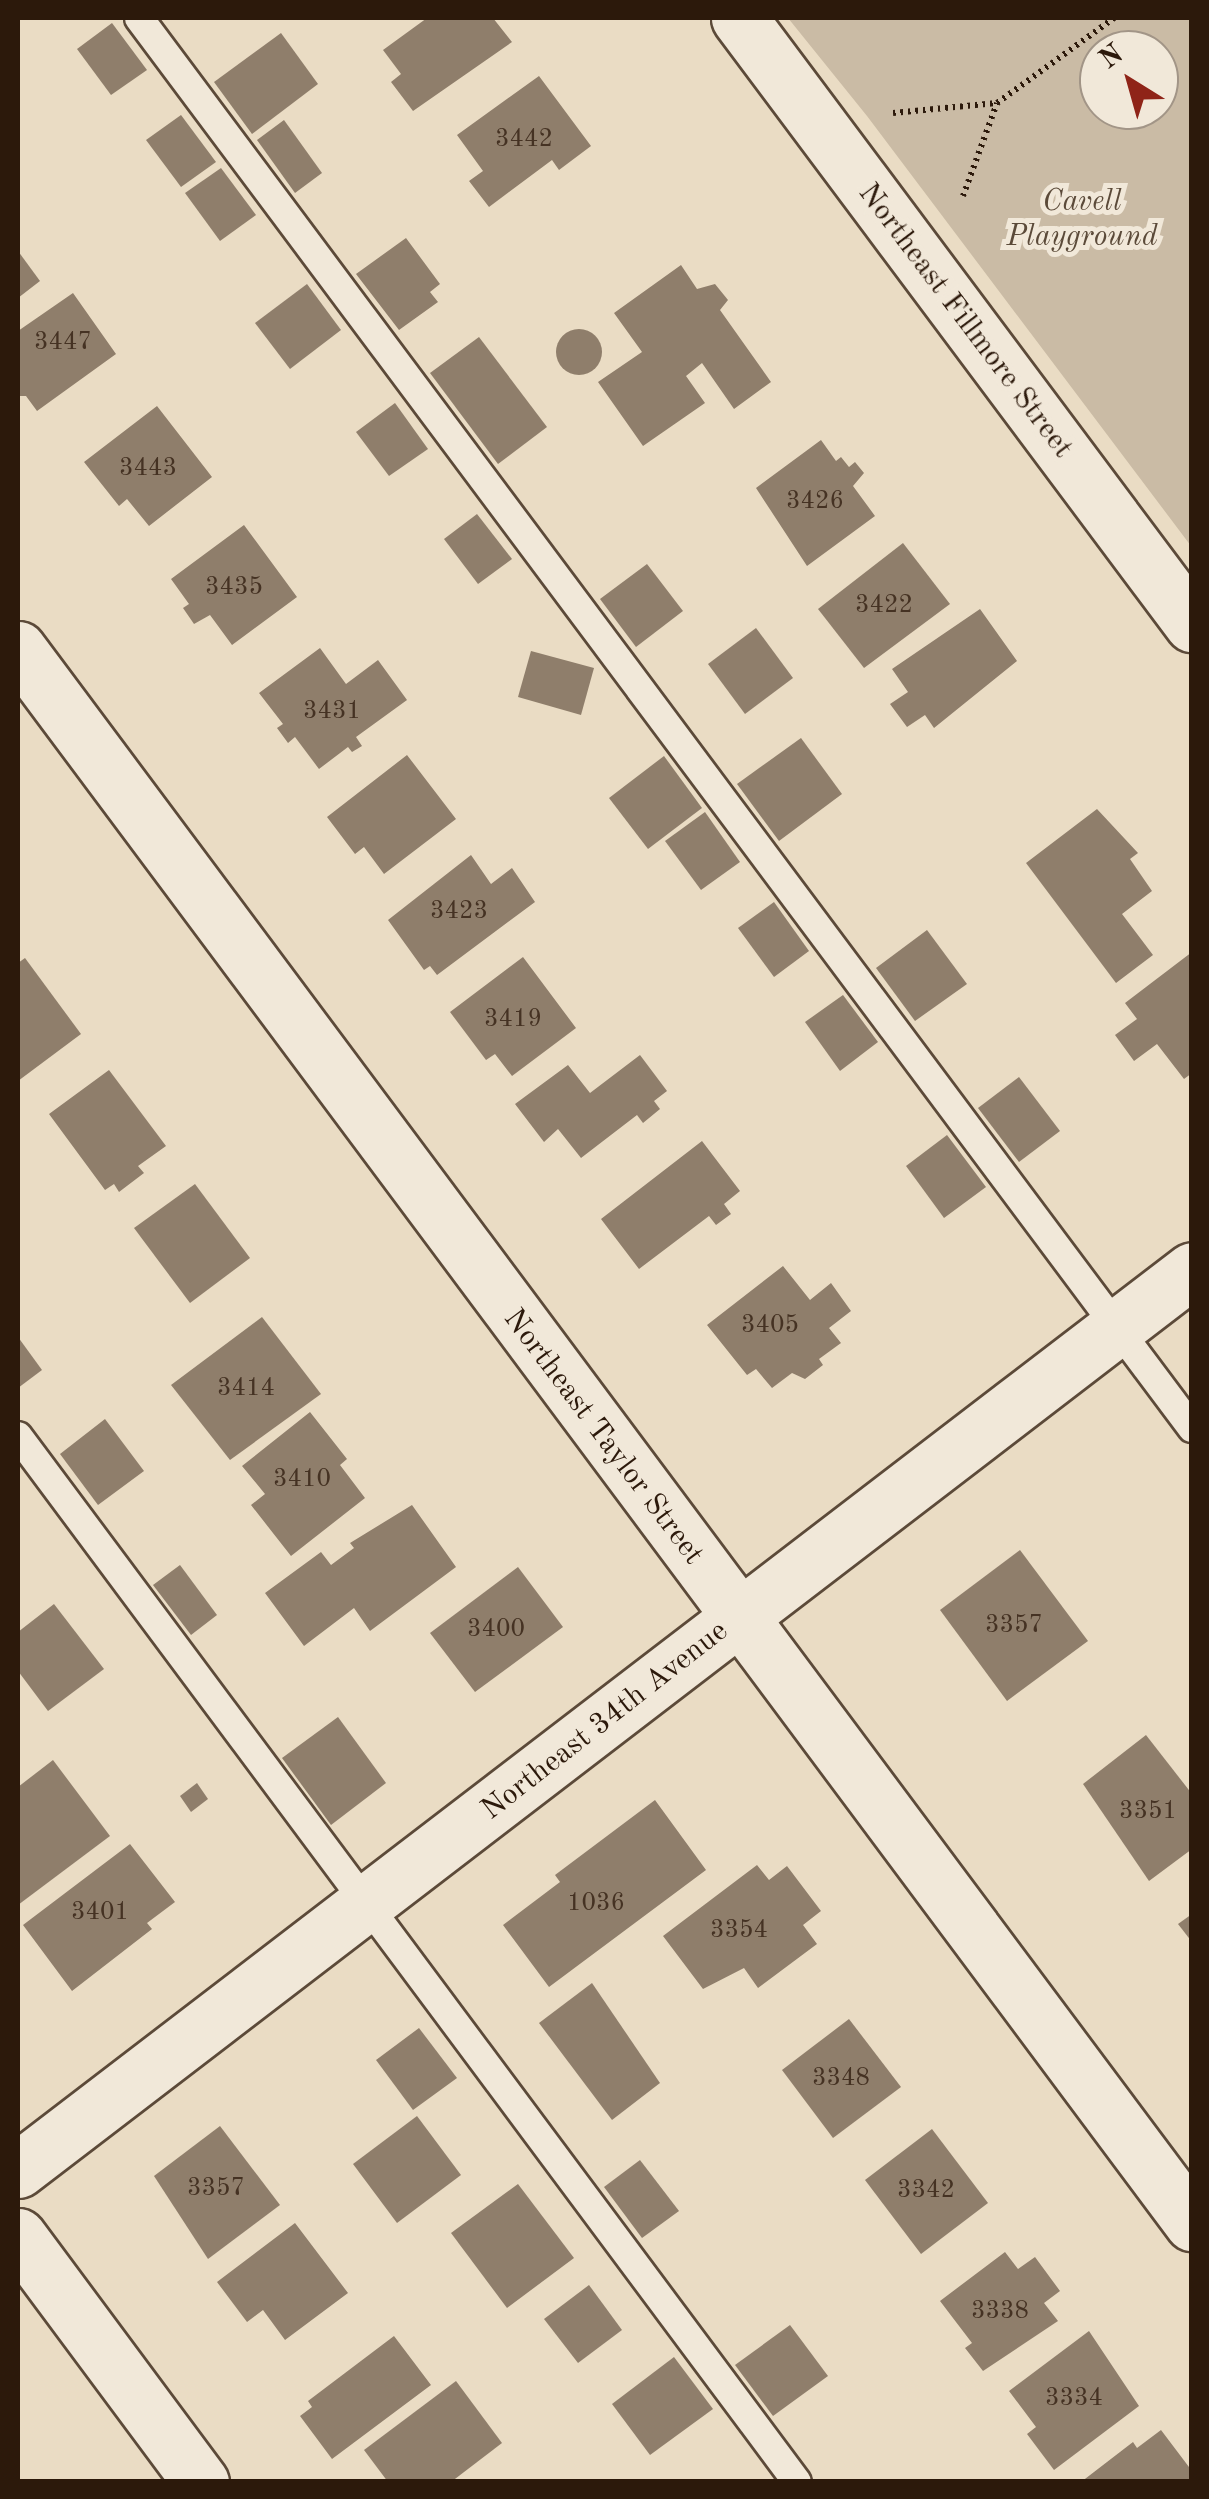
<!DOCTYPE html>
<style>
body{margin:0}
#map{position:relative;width:1209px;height:2499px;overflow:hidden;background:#eadcc4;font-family:"Old Standard TT",serif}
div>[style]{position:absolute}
.green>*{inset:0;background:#cabba5}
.building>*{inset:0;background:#8f7e6b}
.round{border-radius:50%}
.path>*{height:6px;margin-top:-3px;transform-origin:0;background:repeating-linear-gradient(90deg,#2c190b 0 2.5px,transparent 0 7.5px)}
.roads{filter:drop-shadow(2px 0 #5c4a39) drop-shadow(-2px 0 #5c4a39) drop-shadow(0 2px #5c4a39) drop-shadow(0 -2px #5c4a39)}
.lane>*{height:28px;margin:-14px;padding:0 14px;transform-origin:14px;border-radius:14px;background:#f1e8d9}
.street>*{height:55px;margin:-27.5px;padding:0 27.5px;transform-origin:27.5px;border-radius:27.5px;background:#f1e8d9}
span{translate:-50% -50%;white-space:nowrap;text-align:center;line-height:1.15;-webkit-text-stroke:10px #f1e8d9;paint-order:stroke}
.number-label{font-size:25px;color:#453223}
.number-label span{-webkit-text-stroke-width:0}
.park-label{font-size:30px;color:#5b4a39;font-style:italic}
.street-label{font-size:30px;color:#2c190b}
.frame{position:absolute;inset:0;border:20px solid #2c190b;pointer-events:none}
.north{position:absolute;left:1079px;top:30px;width:100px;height:100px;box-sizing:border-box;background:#f1e8d9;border:2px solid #a29587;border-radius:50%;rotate:323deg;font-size:28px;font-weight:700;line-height:40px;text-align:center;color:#2c190b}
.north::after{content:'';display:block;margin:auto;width:35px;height:45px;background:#8f2418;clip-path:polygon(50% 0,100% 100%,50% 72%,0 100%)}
</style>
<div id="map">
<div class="green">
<i style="clip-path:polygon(evenodd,788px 18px,1191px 18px,1191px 546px,867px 116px,788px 18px,1099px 50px,1159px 50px,1159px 110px,1099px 110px,1099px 50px)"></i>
</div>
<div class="building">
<i style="clip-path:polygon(427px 18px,493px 18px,512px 42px,413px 111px,391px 82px,401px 74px,383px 50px)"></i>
<i style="clip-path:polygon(112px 23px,147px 70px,111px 95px,77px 49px)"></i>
<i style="clip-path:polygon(281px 33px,318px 84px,252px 134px,214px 82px)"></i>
<i style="clip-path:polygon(539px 76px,591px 146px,559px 170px,552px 160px,489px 207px,469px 181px,483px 171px,457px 135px)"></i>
<i style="clip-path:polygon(181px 115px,216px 162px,181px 187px,146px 140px)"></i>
<i style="clip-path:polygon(284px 120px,322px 173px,295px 193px,257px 140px)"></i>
<i style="clip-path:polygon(221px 168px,256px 215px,220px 241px,185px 193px)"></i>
<i style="clip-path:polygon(406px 238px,440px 284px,430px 292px,438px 302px,399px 330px,356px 274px)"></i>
<i style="clip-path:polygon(18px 251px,40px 281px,18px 298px)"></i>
<i style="clip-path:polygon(681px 265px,697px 289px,715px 284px,728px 300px,720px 310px,771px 382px,734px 409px,702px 363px,686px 376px,705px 403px,643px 446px,598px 382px,642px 352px,614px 313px)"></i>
<i style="clip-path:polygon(307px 284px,341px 330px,290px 369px,255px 323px)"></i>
<i style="clip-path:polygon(73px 293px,116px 354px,37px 411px,26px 396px,18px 396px,18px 331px)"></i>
<i class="round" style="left:556px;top:329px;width:46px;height:46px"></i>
<i style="clip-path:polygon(479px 337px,547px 427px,498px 464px,430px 373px)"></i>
<i style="clip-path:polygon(395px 403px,428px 449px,389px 476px,356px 432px)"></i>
<i style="clip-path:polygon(157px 406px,212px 477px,149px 526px,127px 499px,119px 506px,84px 462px)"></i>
<i style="clip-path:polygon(821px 440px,836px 461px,841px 457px,849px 467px,855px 462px,864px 473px,853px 486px,875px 516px,807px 566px,756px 488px)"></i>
<i style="clip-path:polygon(477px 514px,512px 559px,478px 584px,444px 539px)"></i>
<i style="clip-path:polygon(244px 525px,297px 597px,232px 645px,210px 615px,194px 624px,183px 608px,189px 604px,171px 579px)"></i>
<i style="clip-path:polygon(903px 543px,950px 604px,864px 668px,818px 609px)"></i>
<i style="clip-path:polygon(647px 564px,683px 611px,636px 647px,600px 599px)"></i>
<i style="clip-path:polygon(980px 609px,1017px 661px,934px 728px,925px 715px,907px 727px,890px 704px,908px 692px,892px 669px)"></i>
<i style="clip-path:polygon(756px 628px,793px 678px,745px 714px,708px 664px)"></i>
<i style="clip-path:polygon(320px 648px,346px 684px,378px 660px,407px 700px,356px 737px,362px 746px,352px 752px,348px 747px,319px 769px,295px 737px,288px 743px,277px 728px,283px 724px,259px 693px)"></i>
<i style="clip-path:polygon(531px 651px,594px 668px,581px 715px,518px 697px)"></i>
<i style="clip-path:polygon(801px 738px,842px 794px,779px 841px,737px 784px)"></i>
<i style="clip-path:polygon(407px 755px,456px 819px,384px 874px,364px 847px,355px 854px,327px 817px)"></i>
<i style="clip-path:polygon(664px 756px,702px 808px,648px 849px,609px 798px)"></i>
<i style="clip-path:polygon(1097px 809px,1138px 853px,1130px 859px,1152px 891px,1122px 914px,1153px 955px,1116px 983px,1026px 863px)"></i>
<i style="clip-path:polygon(705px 812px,740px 862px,701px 890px,665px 841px)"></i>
<i style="clip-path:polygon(471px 855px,491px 884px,512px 868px,535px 902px,437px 975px,430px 966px,424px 970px,388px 920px)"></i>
<i style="clip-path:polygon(774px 902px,809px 951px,774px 977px,738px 928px)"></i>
<i style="clip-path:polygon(927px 930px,967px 984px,915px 1021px,876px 968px)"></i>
<i style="clip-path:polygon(1192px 952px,1192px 1073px,1184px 1079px,1157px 1044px,1134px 1061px,1115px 1035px,1137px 1019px,1125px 1003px)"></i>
<i style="clip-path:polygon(523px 957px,576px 1028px,512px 1076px,495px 1054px,486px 1060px,450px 1012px)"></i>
<i style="clip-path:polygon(25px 958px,81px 1034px,18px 1081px,18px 963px)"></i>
<i style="clip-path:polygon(843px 995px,878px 1042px,840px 1071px,805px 1022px)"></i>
<i style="clip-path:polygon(640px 1055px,667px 1091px,654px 1101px,660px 1109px,643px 1123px,637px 1115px,581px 1158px,558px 1129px,544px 1142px,515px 1104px,568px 1065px,590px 1093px)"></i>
<i style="clip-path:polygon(109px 1070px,166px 1146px,138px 1166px,144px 1173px,119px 1192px,114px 1184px,105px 1190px,49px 1114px)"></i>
<i style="clip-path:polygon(1019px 1077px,1060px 1131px,1019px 1162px,978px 1108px)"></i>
<i style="clip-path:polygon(947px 1135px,986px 1187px,944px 1218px,906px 1166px)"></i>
<i style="clip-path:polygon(702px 1141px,740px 1191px,724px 1204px,731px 1214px,716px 1225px,709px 1216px,639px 1269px,601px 1219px)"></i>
<i style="clip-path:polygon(195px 1184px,250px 1258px,190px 1303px,134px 1228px)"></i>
<i style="clip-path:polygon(783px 1266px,810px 1300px,831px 1283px,851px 1311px,829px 1328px,841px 1343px,819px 1359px,823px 1365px,805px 1379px,792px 1373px,772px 1388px,756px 1369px,747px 1375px,707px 1325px)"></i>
<i style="clip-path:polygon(262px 1317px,321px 1394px,230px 1460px,171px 1385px)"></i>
<i style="clip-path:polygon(18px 1337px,42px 1370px,18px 1388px)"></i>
<i style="clip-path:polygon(310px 1412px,347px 1459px,340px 1465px,365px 1498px,291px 1556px,251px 1505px,265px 1494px,242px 1466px)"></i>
<i style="clip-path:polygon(105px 1419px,144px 1471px,98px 1505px,60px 1454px)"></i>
<i style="clip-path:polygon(412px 1505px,456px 1567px,370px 1631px,354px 1608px,304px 1646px,265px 1593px,321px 1552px,331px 1565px,354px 1548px,350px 1543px)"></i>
<i style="clip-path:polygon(1020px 1550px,1088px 1641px,1007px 1701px,940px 1610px)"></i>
<i style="clip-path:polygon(180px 1565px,217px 1615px,191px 1635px,153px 1585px)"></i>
<i style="clip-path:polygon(518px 1567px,563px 1627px,475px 1692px,430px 1633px)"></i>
<i style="clip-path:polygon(54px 1604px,104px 1669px,48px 1711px,18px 1671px,18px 1632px)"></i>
<i style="clip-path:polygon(338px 1717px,386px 1783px,331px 1825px,282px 1758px)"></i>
<i style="clip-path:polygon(1146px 1735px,1192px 1794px,1192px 1849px,1149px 1881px,1083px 1784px)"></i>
<i style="clip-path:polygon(53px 1760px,110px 1836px,18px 1905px,18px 1787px)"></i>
<i style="clip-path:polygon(197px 1783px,208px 1799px,191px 1812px,180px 1796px)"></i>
<i style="clip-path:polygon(655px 1800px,706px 1870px,549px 1987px,503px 1925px,560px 1882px,555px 1875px)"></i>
<i style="clip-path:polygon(130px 1844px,175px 1902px,147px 1923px,152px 1929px,72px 1991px,23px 1925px)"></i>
<i style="clip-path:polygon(757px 1865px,769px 1880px,787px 1866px,821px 1911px,803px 1925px,817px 1944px,758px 1988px,744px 1968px,703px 1989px,663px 1936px)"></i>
<i style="clip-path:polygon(1192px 1914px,1192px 1942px,1178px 1924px)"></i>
<i style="clip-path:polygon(592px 1983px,660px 2083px,612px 2120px,539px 2023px)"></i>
<i style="clip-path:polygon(849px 2019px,901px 2087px,833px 2138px,782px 2070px)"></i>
<i style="clip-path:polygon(419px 2028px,457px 2078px,413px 2110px,376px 2060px)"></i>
<i style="clip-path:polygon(417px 2116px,461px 2175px,397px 2223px,353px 2164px)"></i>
<i style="clip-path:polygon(220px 2126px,280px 2205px,208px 2259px,154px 2176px)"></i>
<i style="clip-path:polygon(932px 2129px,988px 2203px,921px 2254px,865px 2180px)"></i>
<i style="clip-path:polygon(640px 2160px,679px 2211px,642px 2238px,604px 2187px)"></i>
<i style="clip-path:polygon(518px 2184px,574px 2258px,507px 2308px,451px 2233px)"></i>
<i style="clip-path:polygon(295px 2223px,348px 2293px,285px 2340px,263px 2310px,247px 2322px,217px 2282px)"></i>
<i style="clip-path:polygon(1005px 2252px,1018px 2269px,1035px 2257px,1060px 2291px,1044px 2303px,1058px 2321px,983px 2371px,965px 2348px,972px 2343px,940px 2301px)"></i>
<i style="clip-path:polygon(589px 2285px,622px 2330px,578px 2363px,544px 2319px)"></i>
<i style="clip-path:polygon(790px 2325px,828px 2376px,773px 2416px,735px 2365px)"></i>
<i style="clip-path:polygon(1089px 2331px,1139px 2406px,1054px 2470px,1027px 2434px,1036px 2427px,1009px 2391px)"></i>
<i style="clip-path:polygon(394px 2336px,431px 2385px,332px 2459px,300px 2416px,312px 2407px,308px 2401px)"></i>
<i style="clip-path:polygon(674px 2357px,713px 2409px,650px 2455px,612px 2404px)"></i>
<i style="clip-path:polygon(456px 2381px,502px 2443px,451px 2482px,388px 2482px,364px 2450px)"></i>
<i style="clip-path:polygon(1161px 2430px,1192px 2471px,1192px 2482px,1081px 2482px,1133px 2442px,1137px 2448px)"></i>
</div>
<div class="path">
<i style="left:893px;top:113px;width:104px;rotate:-5.5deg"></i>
<i style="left:997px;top:103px;width:145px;rotate:-36deg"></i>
<i style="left:963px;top:196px;width:99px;rotate:-69.9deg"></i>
</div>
<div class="roads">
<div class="lane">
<i style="left:139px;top:18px;width:1760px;rotate:53.25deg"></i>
<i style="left:18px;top:1436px;width:1304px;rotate:53.32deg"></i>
</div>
<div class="street">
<i style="left:739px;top:18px;width:757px;rotate:53.22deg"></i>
<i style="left:18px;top:649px;width:1964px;rotate:53.28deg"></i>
<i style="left:18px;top:2170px;width:1479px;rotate:-37.47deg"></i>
<i style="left:18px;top:2236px;width:307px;rotate:53.4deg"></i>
</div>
</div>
<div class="number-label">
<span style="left:524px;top:140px">3442</span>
<span style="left:63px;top:343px">3447</span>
<span style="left:148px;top:469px">3443</span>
<span style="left:815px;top:502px">3426</span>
<span style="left:234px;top:588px">3435</span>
<span style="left:884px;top:606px">3422</span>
<span style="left:332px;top:712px">3431</span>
<span style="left:459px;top:912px">3423</span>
<span style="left:513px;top:1020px">3419</span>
<span style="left:770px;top:1326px">3405</span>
<span style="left:246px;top:1389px">3414</span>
<span style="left:302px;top:1480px">3410</span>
<span style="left:1014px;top:1626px">3357</span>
<span style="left:496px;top:1630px">3400</span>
<span style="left:1148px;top:1812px">3351</span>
<span style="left:596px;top:1904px">1036</span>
<span style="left:100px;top:1913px">3401</span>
<span style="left:739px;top:1931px">3354</span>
<span style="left:841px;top:2079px">3348</span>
<span style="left:216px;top:2189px">3357</span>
<span style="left:926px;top:2191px">3342</span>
<span style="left:1000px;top:2312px">3338</span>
<span style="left:1074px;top:2399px">3334</span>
</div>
<div class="park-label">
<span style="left:1082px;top:219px">Cavell<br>Playground</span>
</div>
<div class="street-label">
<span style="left:965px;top:321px;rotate:53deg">Northeast Fillmore Street</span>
<span style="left:603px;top:1437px;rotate:53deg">Northeast Taylor Street</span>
<span style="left:605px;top:1721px;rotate:-38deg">Northeast 34th Avenue</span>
</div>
<div class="frame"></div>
<div class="north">N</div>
</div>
